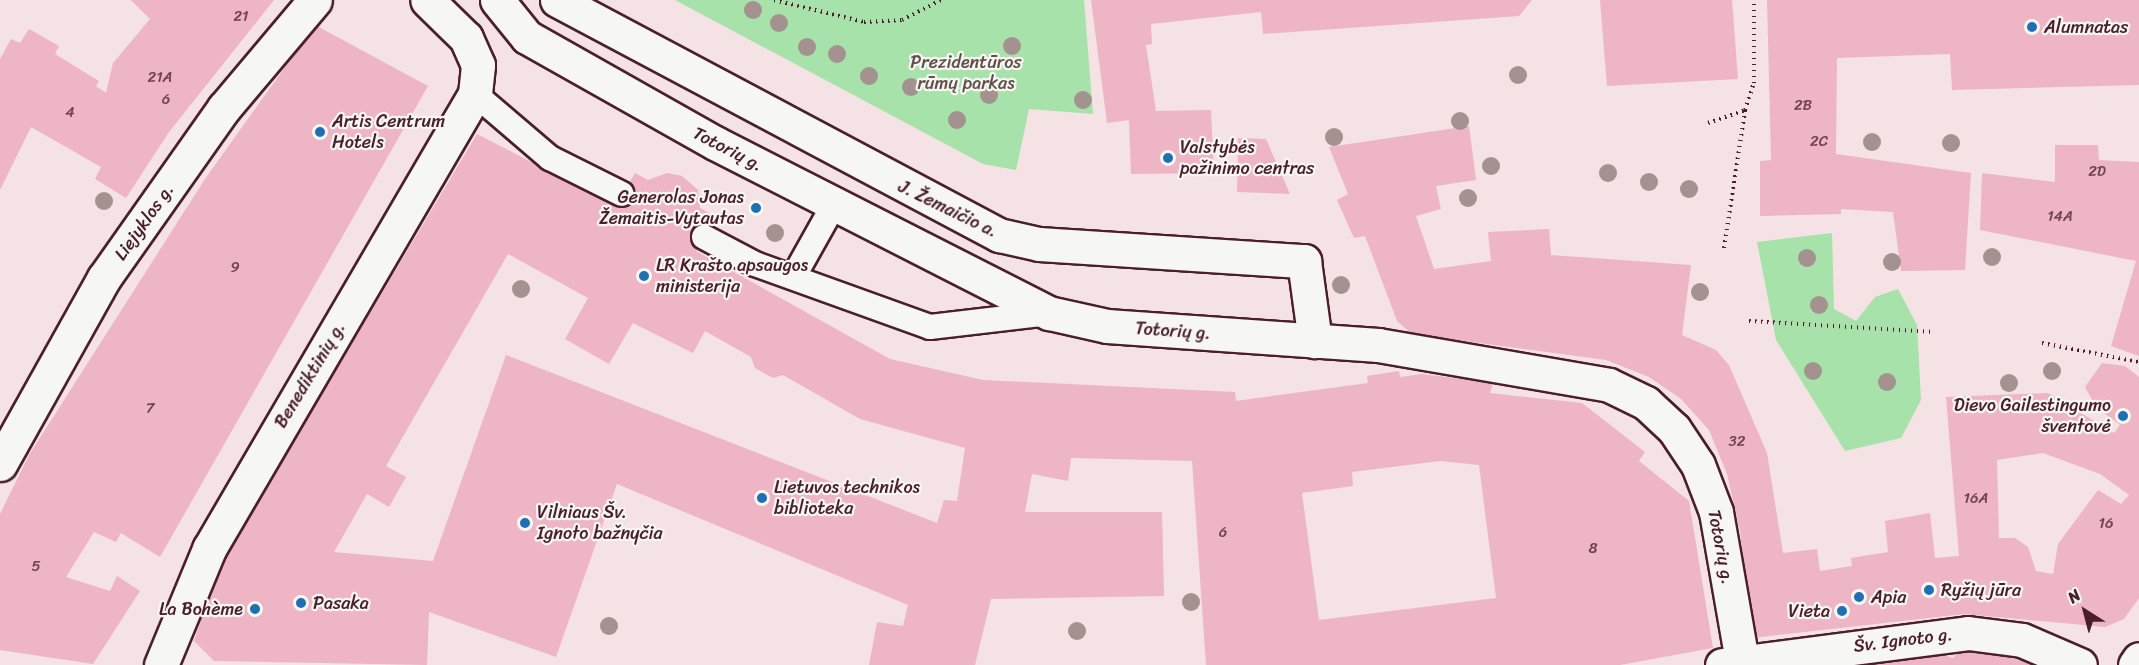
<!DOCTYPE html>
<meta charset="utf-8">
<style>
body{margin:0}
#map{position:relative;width:2139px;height:665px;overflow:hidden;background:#f4e2e4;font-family:Sriracha,sans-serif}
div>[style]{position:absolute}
.green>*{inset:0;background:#a6e2a9}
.building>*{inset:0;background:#eeb5c5}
.path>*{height:4px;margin-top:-2px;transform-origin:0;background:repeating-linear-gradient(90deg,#4a1f2b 0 1.5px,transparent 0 6px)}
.roads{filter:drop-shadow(2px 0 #4a1f2b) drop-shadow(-2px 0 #4a1f2b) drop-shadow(0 2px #4a1f2b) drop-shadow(0 -2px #4a1f2b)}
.service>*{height:24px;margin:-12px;padding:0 12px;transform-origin:12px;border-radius:12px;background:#f6f6f2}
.minor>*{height:33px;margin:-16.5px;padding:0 16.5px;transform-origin:16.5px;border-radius:16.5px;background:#f6f6f2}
.trees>*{width:18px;height:18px;margin:-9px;border-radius:50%;background:#a3928f}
.dots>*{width:16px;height:16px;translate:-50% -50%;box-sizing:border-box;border:3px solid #f6f6f2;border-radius:50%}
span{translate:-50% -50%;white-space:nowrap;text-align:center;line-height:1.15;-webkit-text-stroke:4.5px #f6f6f2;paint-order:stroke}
.number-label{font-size:15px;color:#734452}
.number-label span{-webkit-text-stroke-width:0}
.poi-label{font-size:18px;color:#4a1f2b}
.left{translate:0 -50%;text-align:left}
.right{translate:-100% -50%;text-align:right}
.park-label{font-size:18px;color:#61504a}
.street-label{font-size:18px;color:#4a1f2b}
.north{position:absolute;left:2055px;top:581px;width:60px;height:60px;-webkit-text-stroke:4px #f6f6f2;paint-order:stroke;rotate:324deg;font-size:16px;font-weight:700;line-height:24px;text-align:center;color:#4a1f2b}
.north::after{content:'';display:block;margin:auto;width:21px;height:27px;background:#4a1f2b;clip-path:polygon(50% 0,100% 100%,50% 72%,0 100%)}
</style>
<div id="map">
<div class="green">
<i style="clip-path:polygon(675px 0,1084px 0,1093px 114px,1029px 109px,1016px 170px,983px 164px)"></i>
<i style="clip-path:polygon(1832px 233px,1834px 309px,1856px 321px,1875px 297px,1898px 289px,1917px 325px,1921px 400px,1901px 438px,1845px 451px,1776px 340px,1757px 242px)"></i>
</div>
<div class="building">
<i style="clip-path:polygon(131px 0,274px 0,169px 132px,126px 198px,95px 179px,101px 167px,31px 127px,0 190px,0 59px,11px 39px,20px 43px,29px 29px,59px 46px,55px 54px,99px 81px,96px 86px,106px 93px,113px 63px,150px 19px)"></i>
<i style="clip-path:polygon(1091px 0,1532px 0,1519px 16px,1263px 34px,1261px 12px,1151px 24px,1152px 44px,1146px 45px,1156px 111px,1211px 110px,1214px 173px,1131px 174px,1129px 120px,1107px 123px)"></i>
<i style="clip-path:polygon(1600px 0,1732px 0,1738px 79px,1607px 86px)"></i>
<i style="clip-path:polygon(1767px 0,2139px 0,2139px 85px,1952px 90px,1950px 54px,1837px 58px,1836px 154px,1971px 173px,1965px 270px,1901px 271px,1893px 212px,1841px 209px,1841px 214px,1760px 216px,1760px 161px,1771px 160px)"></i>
<i style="clip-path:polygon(315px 25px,428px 86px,160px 557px,121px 533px,116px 542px,94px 532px,66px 577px,110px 591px,117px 576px,140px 591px,93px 664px,0 650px,0 514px,29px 455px,205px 179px)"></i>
<i style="clip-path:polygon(evenodd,1469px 126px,1476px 180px,1436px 186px,1441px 209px,1416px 216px,1434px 269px,1491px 261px,1488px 232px,1549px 229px,1551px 255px,1691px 265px,1682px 335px,1716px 350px,1729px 365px,1767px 453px,1783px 553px,1817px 549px,1820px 571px,1852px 566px,1851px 558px,1888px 552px,1885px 521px,1930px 513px,1935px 558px,1959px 556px,1946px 397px,2048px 393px,2114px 433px,2120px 425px,2096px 407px,2085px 387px,2102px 363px,2125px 366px,2139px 377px,2139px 598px,2124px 619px,2105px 627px,1964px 614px,1752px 638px,1740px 531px,1727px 474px,1709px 430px,1681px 399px,1649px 377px,1606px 360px,1412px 334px,1397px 321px,1365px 236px,1354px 238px,1337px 200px,1348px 194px,1329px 147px,1469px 126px,2043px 453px,2100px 474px,2129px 495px,2121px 504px,2098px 490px,2058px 544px,2053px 574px,2036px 571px,2028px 547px,2015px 538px,1999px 538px,1997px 460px,2043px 453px)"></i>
<i style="clip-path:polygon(evenodd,477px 134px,616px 206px,635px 173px,648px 180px,667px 173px,682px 176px,698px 190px,700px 208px,715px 216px,696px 251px,890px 359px,983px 380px,1235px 392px,1236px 401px,1368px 383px,1367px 376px,1399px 371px,1400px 377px,1422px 374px,1493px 383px,1490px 393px,1582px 403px,1645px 452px,1639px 461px,1689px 501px,1713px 648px,1620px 665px,1206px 665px,1192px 461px,1071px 458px,1068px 481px,1032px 474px,1025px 512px,1162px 512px,1164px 596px,991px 599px,975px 665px,869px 665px,877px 622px,903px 626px,908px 605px,617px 484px,556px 657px,429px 612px,427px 665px,214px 661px,194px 641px,220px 564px,477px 134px,508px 254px,588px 298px,565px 339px,609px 364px,633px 323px,693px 353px,705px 331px,751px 357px,755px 368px,773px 378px,783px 375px,860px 419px,965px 448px,957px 501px,944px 500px,937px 523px,506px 355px,433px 561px,334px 552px,367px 494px,389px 507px,406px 477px,386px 466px,508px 254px,477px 134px,1440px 461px,1479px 465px,1496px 598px,1319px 620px,1302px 493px,1353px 486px,1352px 472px,1440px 461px)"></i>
<i style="clip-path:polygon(1238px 138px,1266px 139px,1290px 194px,1237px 192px)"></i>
<i style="clip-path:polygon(2055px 145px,2098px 145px,2099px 160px,2139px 162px,2139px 356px,2111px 346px,2136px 261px,1980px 230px,1982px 173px,2055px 182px)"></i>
<i style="clip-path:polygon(1963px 646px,2038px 665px,1857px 665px,1929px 650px,1953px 658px)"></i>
</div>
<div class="path">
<i style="left:774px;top:0;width:93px;rotate:13.7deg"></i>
<i style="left:864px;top:22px;width:38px;rotate:-3deg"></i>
<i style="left:902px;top:20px;width:44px;rotate:-27.1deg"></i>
<i style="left:1708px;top:123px;width:39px;rotate:-19deg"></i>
<i style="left:1745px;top:110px;width:28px;rotate:-72deg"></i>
<i style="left:1754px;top:83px;width:83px;rotate:-90deg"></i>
<i style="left:1724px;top:248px;width:140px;rotate:-81.3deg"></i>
<i style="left:1749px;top:321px;width:186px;rotate:3.4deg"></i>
<i style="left:2042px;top:343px;width:99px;rotate:11.1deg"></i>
</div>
<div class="roads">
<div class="service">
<i style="left:475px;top:94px;width:99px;rotate:40.5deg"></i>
<i style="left:550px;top:158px;width:80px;rotate:26.6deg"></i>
<i style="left:704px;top:237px;width:58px;rotate:27.9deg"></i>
<i style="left:755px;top:264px;width:186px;rotate:19.8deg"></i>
<i style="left:930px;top:327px;width:120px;rotate:-6.7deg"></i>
<i style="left:794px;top:276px;width:84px;rotate:-60.7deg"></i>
</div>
<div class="minor">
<i style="left:497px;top:0;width:48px;rotate:51deg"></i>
<i style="left:527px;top:37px;width:216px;rotate:29.4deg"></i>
<i style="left:715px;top:143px;width:375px;rotate:27deg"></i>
<i style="left:1049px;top:313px;width:59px;rotate:12.6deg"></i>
<i style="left:1107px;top:326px;width:272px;rotate:4deg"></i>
<i style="left:1378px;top:345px;width:234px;rotate:9.8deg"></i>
<i style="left:1609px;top:385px;width:41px;rotate:25.9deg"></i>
<i style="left:1646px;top:403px;width:38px;rotate:43deg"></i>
<i style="left:1674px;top:429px;width:43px;rotate:56.3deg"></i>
<i style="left:1698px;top:465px;width:50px;rotate:69deg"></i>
<i style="left:1716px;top:512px;width:151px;rotate:80.1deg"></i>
<i style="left:557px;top:0;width:501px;rotate:28deg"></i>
<i style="left:999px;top:235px;width:41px;rotate:12.7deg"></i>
<i style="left:1039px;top:244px;width:266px;rotate:3.7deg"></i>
<i style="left:1304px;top:261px;width:81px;rotate:82.2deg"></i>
<i style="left:0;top:464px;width:213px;rotate:-60.8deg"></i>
<i style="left:104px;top:278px;width:208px;rotate:-54.8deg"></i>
<i style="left:224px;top:108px;width:141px;rotate:-49.9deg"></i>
<i style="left:161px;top:665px;width:126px;rotate:-67.5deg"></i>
<i style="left:209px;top:549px;width:527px;rotate:-59.69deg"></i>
<i style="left:475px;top:94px;width:29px;rotate:-84deg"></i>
<i style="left:478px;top:65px;width:30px;rotate:-114deg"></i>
<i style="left:466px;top:38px;width:54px;rotate:-135.7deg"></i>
<i style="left:1722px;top:665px;width:248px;rotate:-7.4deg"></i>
<i style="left:1968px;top:633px;width:54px;rotate:7.4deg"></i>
<i style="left:2022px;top:640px;width:63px;rotate:23.3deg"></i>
<i style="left:2135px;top:665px;width:7px;rotate:-56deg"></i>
</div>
</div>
<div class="trees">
<i style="left:753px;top:10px"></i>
<i style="left:779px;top:23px"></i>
<i style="left:1012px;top:46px"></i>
<i style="left:807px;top:47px"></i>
<i style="left:837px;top:54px"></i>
<i style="left:1518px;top:75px"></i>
<i style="left:869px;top:76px"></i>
<i style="left:911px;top:87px"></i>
<i style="left:989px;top:95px"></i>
<i style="left:1083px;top:100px"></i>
<i style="left:957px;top:120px"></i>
<i style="left:1460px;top:121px"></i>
<i style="left:1334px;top:137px"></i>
<i style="left:1872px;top:142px"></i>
<i style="left:1951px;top:143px"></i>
<i style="left:1491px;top:166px"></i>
<i style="left:1608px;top:173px"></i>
<i style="left:1649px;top:182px"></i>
<i style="left:1689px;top:189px"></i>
<i style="left:1468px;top:198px"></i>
<i style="left:104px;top:201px"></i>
<i style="left:775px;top:233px"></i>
<i style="left:1992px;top:257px"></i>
<i style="left:1807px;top:258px"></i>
<i style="left:1892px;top:262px"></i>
<i style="left:1341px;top:285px"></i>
<i style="left:521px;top:289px"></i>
<i style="left:1700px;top:292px"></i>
<i style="left:1819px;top:305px"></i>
<i style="left:1813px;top:371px"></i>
<i style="left:2052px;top:371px"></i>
<i style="left:1887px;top:382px"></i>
<i style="left:2009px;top:383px"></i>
<i style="left:1191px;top:602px"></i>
<i style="left:609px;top:626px"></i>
<i style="left:1077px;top:631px"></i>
</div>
<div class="dots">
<i style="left:2032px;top:27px;background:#1f6fb2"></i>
<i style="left:320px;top:132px;background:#1f6fb2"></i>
<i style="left:1168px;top:158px;background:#1f6fb2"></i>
<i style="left:756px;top:208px;background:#1f6fb2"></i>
<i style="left:644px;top:276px;background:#1f6fb2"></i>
<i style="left:2123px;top:416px;background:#1f6fb2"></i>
<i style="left:762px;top:498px;background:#1f6fb2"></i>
<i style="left:525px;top:523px;background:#1f6fb2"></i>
<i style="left:1929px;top:590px;background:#1f6fb2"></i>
<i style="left:1859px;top:597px;background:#1f6fb2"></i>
<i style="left:301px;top:603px;background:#1f6fb2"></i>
<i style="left:255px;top:609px;background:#1f6fb2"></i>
<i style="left:1842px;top:611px;background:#1f6fb2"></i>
</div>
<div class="number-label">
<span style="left:241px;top:17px">21</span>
<span style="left:160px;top:78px">21A</span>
<span style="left:166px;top:100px">6</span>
<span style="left:1803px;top:106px">2B</span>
<span style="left:70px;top:113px">4</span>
<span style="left:1819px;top:142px">2C</span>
<span style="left:2097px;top:172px">2D</span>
<span style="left:2060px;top:217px">14A</span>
<span style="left:235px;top:268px">9</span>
<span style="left:150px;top:409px">7</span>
<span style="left:1737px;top:442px">32</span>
<span style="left:1976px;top:499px">16A</span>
<span style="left:2106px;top:524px">16</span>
<span style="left:1223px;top:533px">6</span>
<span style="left:1593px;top:549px">8</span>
<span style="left:36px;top:567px">5</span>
</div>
<div class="poi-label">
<span class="left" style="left:2044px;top:27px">Alumnatas</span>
<span class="left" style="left:332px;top:132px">Artis Centrum<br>Hotels</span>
<span class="left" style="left:1180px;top:158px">Valstybės<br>pažinimo centras</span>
<span class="right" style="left:744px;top:208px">Generolas Jonas<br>Žemaitis-Vytautas</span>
<span class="left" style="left:656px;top:276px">LR Krašto apsaugos<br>ministerija</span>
<span class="right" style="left:2111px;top:416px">Dievo Gailestingumo<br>šventovė</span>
<span class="left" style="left:774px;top:498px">Lietuvos technikos<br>biblioteka</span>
<span class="left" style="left:537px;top:523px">Vilniaus Šv.<br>Ignoto bažnyčia</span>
<span class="left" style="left:1941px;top:590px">Ryžių jūra</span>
<span class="left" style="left:1871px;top:597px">Apia</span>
<span class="left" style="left:313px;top:603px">Pasaka</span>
<span class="right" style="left:243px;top:609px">La Bohème</span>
<span class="right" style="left:1830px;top:611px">Vieta</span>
</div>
<div class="park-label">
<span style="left:966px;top:73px">Prezidentūros<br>rūmų parkas</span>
</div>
<div class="street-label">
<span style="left:728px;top:149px;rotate:27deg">Totorių g.</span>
<span style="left:948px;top:209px;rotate:26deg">J. Žemaičio a.</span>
<span style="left:144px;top:222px;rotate:-55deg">Liejyklos g.</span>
<span style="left:1173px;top:331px;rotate:4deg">Totorių g.</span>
<span style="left:310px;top:375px;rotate:-59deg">Benediktinių g.</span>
<span style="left:1721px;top:547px;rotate:79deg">Totorių g.</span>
<span style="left:1903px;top:640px;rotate:-7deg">Šv. Ignoto g.</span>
</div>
<div class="north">N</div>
</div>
